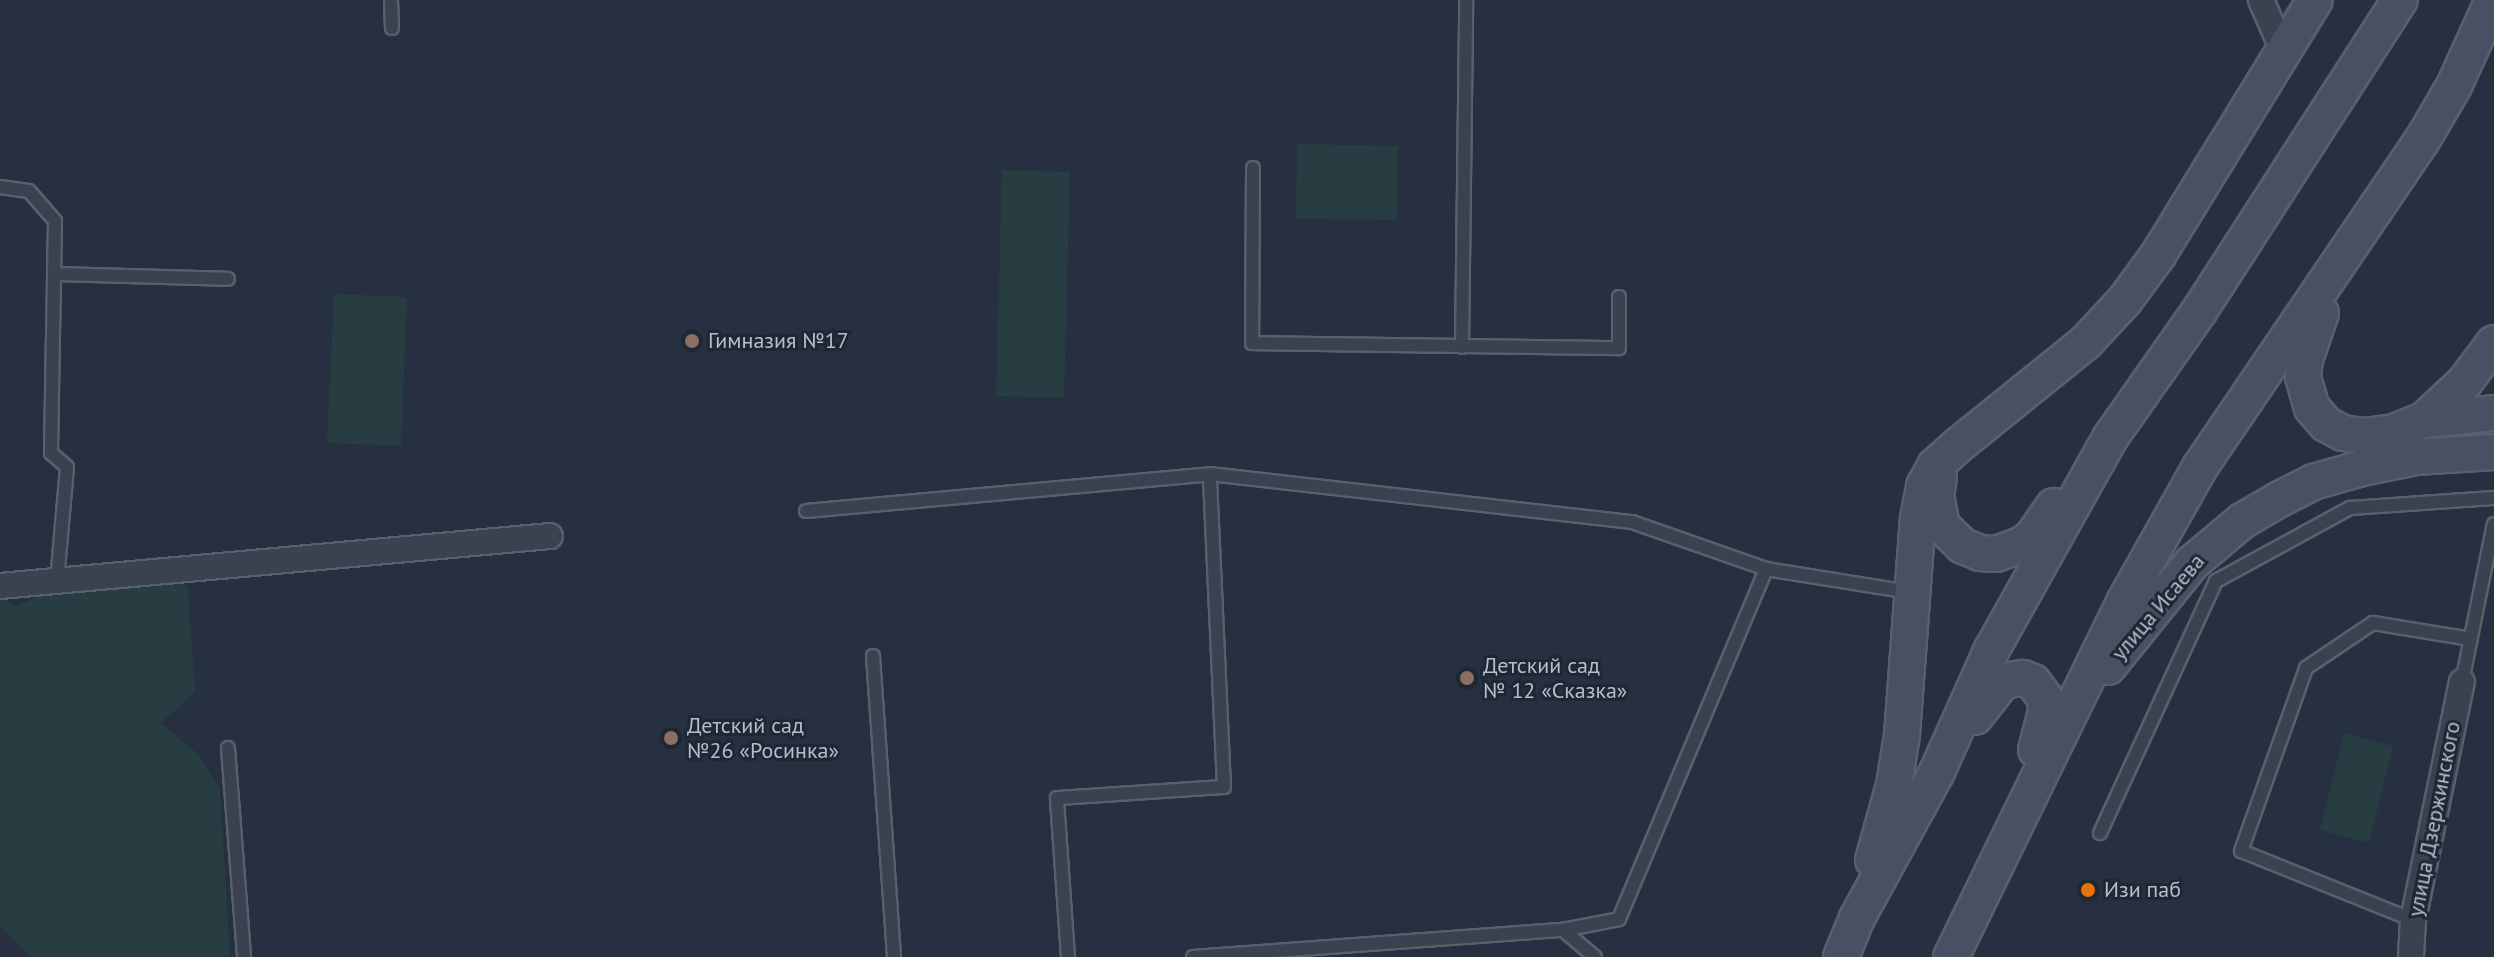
<!DOCTYPE html>
<meta charset="utf-8">
<style>
body{margin:0}
#map{position:relative;width:2494px;height:957px;overflow:hidden;background:#263040;font-family:"PT Sans",sans-serif}
div>[style]{position:absolute}
.green>*{inset:0;background:#283d41}
.roads{filter:drop-shadow(2px 0 #58606d) drop-shadow(-2px 0 #58606d) drop-shadow(0 2px #58606d) drop-shadow(0 -2px #58606d)}
.service>*{height:12px;margin:-6px;padding:0 6px;transform-origin:6px;border-radius:6px;background:#3a4250}
.minor>*{height:24px;margin:-12px;padding:0 12px;transform-origin:12px;border-radius:12px;background:#3a4250}
.secondary>*{height:34px;margin:-17px;padding:0 17px;transform-origin:17px;border-radius:17px;background:#485163}
.dots>*{width:22px;height:22px;translate:-50% -50%;box-sizing:border-box;border:4px solid #1f2735;border-radius:50%}
span{translate:-50% -50%;white-space:nowrap;text-align:center;line-height:1.15;-webkit-text-stroke:6px #1f2735;paint-order:stroke}
.poi-label{font-size:22px;color:#b7beca}
.left{translate:0 -50%;text-align:left}
.street-label{font-size:22px;color:#b7beca}
</style>
<div id="map">
<div class="green">
<i style="clip-path:polygon(1297px 144px,1398px 146px,1397px 220px,1296px 219px)"></i>
<i style="clip-path:polygon(1002px 170px,1070px 172px,1064px 398px,996px 396px)"></i>
<i style="clip-path:polygon(334px 294px,407px 297px,401px 446px,327px 443px)"></i>
<i style="clip-path:polygon(158px 556px,188px 588px,195px 692px,161px 723px,199px 755px,220px 789px,230px 957px,31px 957px,0 926px,0 594px,14px 607px,115px 564px)"></i>
<i style="clip-path:polygon(2344px 733px,2393px 746px,2369px 843px,2320px 830px)"></i>
</div>
<div class="roads">
<div class="service">
<i style="left:391px;top:0;width:28px;rotate:88deg"></i>
<i style="left:1253px;top:168px;width:175px;rotate:90.3deg"></i>
<i style="left:1252px;top:343px;width:367px;rotate:0.8deg"></i>
<i style="left:1619px;top:348px;width:51px;rotate:-90deg"></i>
<i style="left:0;top:187px;width:29px;rotate:8deg"></i>
<i style="left:29px;top:191px;width:40px;rotate:49deg"></i>
<i style="left:55px;top:221px;width:232px;rotate:91deg"></i>
<i style="left:51px;top:453px;width:21px;rotate:41deg"></i>
<i style="left:67px;top:467px;width:114px;rotate:95deg"></i>
<i style="left:54px;top:274px;width:174px;rotate:1.6deg"></i>
<i style="left:1462px;top:347px;width:347px;rotate:-89.3deg"></i>
<i style="left:806px;top:511px;width:406px;rotate:-5.2deg"></i>
<i style="left:1210px;top:474px;width:425px;rotate:6.5deg"></i>
<i style="left:1632px;top:522px;width:142px;rotate:19.3deg"></i>
<i style="left:1766px;top:569px;width:146px;rotate:9.1deg"></i>
<i style="left:873px;top:656px;width:302px;rotate:86deg"></i>
<i style="left:2462px;top:682px;width:161px;rotate:-78.6deg"></i>
<i style="left:228px;top:748px;width:210px;rotate:85.6deg"></i>
<i style="left:2100px;top:833px;width:277px;rotate:-65.3deg"></i>
<i style="left:2216px;top:581px;width:153px;rotate:-28.6deg"></i>
<i style="left:2350px;top:508px;width:144px;rotate:-4deg"></i>
<i style="left:2413px;top:920px;width:185px;rotate:-158.1deg"></i>
<i style="left:2241px;top:851px;width:194px;rotate:-70.4deg"></i>
<i style="left:2306px;top:668px;width:81px;rotate:-33.9deg"></i>
<i style="left:2373px;top:623px;width:99px;rotate:9.3deg"></i>
<i style="left:1068px;top:957px;width:159px;rotate:-94deg"></i>
<i style="left:1057px;top:798px;width:167px;rotate:-3.8deg"></i>
<i style="left:1224px;top:787px;width:313px;rotate:-92.6deg"></i>
<i style="left:1193px;top:957px;width:371px;rotate:-4.2deg"></i>
<i style="left:1595px;top:957px;width:42px;rotate:-139.8deg"></i>
<i style="left:1563px;top:930px;width:57px;rotate:-11.1deg"></i>
<i style="left:1619px;top:919px;width:380px;rotate:-67.2deg"></i>
</div>
<div class="minor">
<i style="left:2261px;top:0;width:55px;rotate:66.3deg"></i>
<i style="left:0;top:586px;width:552px;rotate:-5.19deg"></i>
<i style="left:2411px;top:957px;width:37px;rotate:-87deg"></i>
<i style="left:2413px;top:920px;width:243px;rotate:-78.4deg"></i>
</div>
<div class="secondary">
<i style="left:2321px;top:313px;width:50px;rotate:108.8deg"></i>
<i style="left:2305px;top:360px;width:17px;rotate:97deg"></i>
<i style="left:2303px;top:377px;width:32px;rotate:74deg"></i>
<i style="left:2312px;top:408px;width:21px;rotate:49deg"></i>
<i style="left:2326px;top:424px;width:19px;rotate:28deg"></i>
<i style="left:2343px;top:433px;width:22px;rotate:8deg"></i>
<i style="left:2365px;top:436px;width:29px;rotate:-8deg"></i>
<i style="left:2394px;top:432px;width:32px;rotate:-22deg"></i>
<i style="left:2424px;top:420px;width:70px;rotate:-5.7deg"></i>
<i style="left:2424px;top:420px;width:54px;rotate:-42.8deg"></i>
<i style="left:2464px;top:383px;width:50px;rotate:-53.1deg"></i>
<i style="left:1939px;top:478px;width:17px;rotate:100deg"></i>
<i style="left:1936px;top:495px;width:32px;rotate:79deg"></i>
<i style="left:1942px;top:526px;width:29px;rotate:44deg"></i>
<i style="left:1963px;top:546px;width:18px;rotate:22deg"></i>
<i style="left:1980px;top:553px;width:16px;rotate:4deg"></i>
<i style="left:1996px;top:554px;width:27px;rotate:-20deg"></i>
<i style="left:2021px;top:545px;width:14px;rotate:-36deg"></i>
<i style="left:2032px;top:537px;width:38px;rotate:-55deg"></i>
<i style="left:2108px;top:667px;width:134px;rotate:-51.1deg"></i>
<i style="left:2192px;top:563px;width:65px;rotate:-40deg"></i>
<i style="left:2242px;top:521px;width:42px;rotate:-30.3deg"></i>
<i style="left:2278px;top:500px;width:39px;rotate:-27deg"></i>
<i style="left:2313px;top:482px;width:51px;rotate:-15.9deg"></i>
<i style="left:2362px;top:468px;width:55px;rotate:-11.5deg"></i>
<i style="left:2416px;top:457px;width:78px;rotate:-3.7deg"></i>
<i style="left:1975px;top:717px;width:46px;rotate:-52.1deg"></i>
<i style="left:2003px;top:681px;width:20px;rotate:-9deg"></i>
<i style="left:2023px;top:678px;width:11px;rotate:22deg"></i>
<i style="left:2033px;top:682px;width:20px;rotate:53deg"></i>
<i style="left:2045px;top:698px;width:13px;rotate:86deg"></i>
<i style="left:2046px;top:711px;width:40px;rotate:104.4deg"></i>
<i style="left:1873px;top:860px;width:78px;rotate:-74.4deg"></i>
<i style="left:1894px;top:785px;width:51px;rotate:-80.9deg"></i>
<i style="left:1902px;top:735px;width:218px;rotate:-85.8deg"></i>
<i style="left:1918px;top:518px;width:33px;rotate:-79deg"></i>
<i style="left:1924px;top:486px;width:23px;rotate:-61deg"></i>
<i style="left:1935px;top:466px;width:28px;rotate:-42deg"></i>
<i style="left:1956px;top:447px;width:167px;rotate:-38.9deg"></i>
<i style="left:2086px;top:342px;width:57px;rotate:-47.1deg"></i>
<i style="left:2125px;top:300px;width:56px;rotate:-53.7deg"></i>
<i style="left:2158px;top:255px;width:299px;rotate:-58.4deg"></i>
<i style="left:1841px;top:957px;width:42px;rotate:-67.7deg"></i>
<i style="left:1857px;top:918px;width:164px;rotate:-61.3deg"></i>
<i style="left:1936px;top:774px;width:135px;rotate:-65.9deg"></i>
<i style="left:1991px;top:651px;width:244px;rotate:-60.8deg"></i>
<i style="left:2110px;top:438px;width:156px;rotate:-54.9deg"></i>
<i style="left:2200px;top:310px;width:369px;rotate:-57.2deg"></i>
<i style="left:1951px;top:957px;width:395px;rotate:-64deg"></i>
<i style="left:2124px;top:602px;width:155px;rotate:-60.6deg"></i>
<i style="left:2200px;top:467px;width:397px;rotate:-55.8deg"></i>
<i style="left:2423px;top:139px;width:61px;rotate:-59.7deg"></i>
<i style="left:2454px;top:86px;width:94px;rotate:-65.6deg"></i>
</div>
</div>
<div class="dots">
<i style="left:692px;top:341px;background:#8d6e63"></i>
<i style="left:1467px;top:678px;background:#8d6e63"></i>
<i style="left:671px;top:738px;background:#8d6e63"></i>
<i style="left:2088px;top:890px;background:#e8710a"></i>
</div>
<div class="poi-label">
<span class="left" style="left:708px;top:341px">Гимназия №17</span>
<span class="left" style="left:1483px;top:678px">Детский сад<br>№ 12 «Сказка»</span>
<span class="left" style="left:687px;top:738px">Детский сад<br>№26 «Росинка»</span>
<span class="left" style="left:2104px;top:890px">Изи паб</span>
</div>
<div class="street-label">
<span style="left:2158px;top:607px;rotate:-50deg">улица Исаева</span>
<span style="left:2434px;top:819px;rotate:-79deg">улица Дзержинского</span>
</div>
</div>
